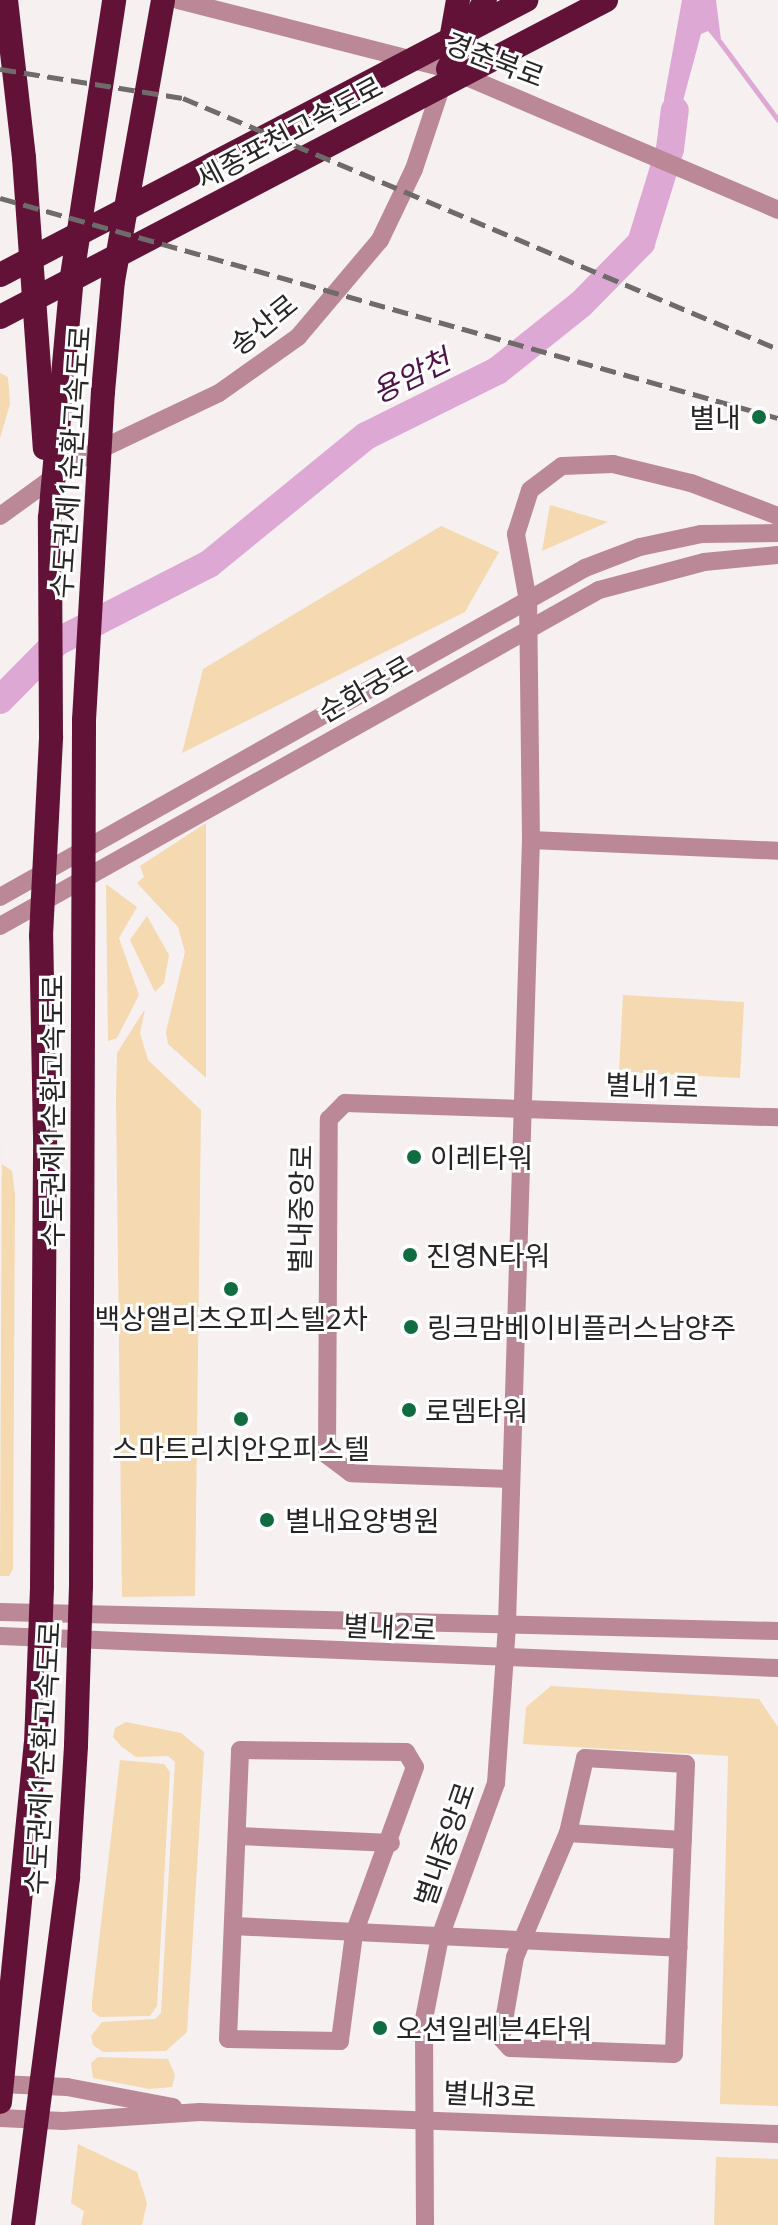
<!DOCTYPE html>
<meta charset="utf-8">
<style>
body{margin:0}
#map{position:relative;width:778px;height:2225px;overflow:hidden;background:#f6f0f0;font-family:"Noto Sans","Noto Sans KR",sans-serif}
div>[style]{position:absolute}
.green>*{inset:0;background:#f4d9b1}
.water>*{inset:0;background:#dea8d5}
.pier>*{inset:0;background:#f6f0f0}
.stream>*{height:5px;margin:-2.5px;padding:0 2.5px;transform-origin:2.5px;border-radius:2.5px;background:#dea8d5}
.river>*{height:28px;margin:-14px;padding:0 14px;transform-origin:14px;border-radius:14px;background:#dea8d5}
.minor>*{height:18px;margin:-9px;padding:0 9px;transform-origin:9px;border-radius:9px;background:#bb8898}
.highway>*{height:24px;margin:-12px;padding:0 12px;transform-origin:12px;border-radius:12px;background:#631237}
.rail>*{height:5px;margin-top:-2.5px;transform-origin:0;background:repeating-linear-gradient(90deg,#6f6b6b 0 16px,transparent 0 24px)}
.dots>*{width:22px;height:22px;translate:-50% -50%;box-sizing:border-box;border:4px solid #fff;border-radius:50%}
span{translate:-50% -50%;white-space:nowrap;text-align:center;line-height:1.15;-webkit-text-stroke:6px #fff;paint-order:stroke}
.street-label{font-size:28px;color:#272525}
.poi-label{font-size:28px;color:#272525}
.right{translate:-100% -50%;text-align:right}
.left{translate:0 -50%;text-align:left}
.water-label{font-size:30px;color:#50104a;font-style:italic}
</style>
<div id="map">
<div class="green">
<i style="clip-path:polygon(0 373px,8px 377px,10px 404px,0 438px)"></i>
<i style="clip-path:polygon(550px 505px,608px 522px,542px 551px)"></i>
<i style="clip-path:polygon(441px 526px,499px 552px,465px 612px,182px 753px,203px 669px)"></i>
<i style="clip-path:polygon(206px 823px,206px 1078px,168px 1044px,166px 1032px,185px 952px,178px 927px,137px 883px,144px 877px,140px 866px)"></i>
<i style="clip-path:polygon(106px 884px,137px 907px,119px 938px,139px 995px,117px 1038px,108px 1041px)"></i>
<i style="clip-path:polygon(147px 916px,169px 955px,164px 983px,155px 992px,130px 940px)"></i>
<i style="clip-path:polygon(623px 995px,744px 1002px,740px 1078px,619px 1072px)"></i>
<i style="clip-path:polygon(145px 1009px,140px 1033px,148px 1060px,201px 1110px,195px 1596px,122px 1597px,116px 1098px,117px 1053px)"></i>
<i style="clip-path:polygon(2px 1122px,2px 1164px,12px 1171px,15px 1194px,13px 1569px,9px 1576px,0 1576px)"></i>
<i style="clip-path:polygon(551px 1686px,759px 1699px,778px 1727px,778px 2106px,720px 2104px,728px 1756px,523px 1744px,526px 1707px)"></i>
<i style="clip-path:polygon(126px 1722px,181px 1733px,204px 1752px,187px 2032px,166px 2051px,103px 2052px,93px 2045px,91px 2036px,102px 2022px,155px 2019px,161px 2013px,175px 1762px,168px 1756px,136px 1757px,122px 1747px,113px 1737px,115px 1728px)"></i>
<i style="clip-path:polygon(120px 1760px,164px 1764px,170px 1772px,157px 2006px,150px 2016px,100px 2017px,92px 2011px,92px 2001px)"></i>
<i style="clip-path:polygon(98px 2057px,168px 2059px,175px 2075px,172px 2087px,149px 2089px,93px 2078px,91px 2063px)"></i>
<i style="clip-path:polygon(78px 2144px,137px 2172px,147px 2203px,142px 2225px,81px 2225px,84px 2211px,71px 2203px)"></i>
<i style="clip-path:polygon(716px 2157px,778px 2159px,778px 2225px,714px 2225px)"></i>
</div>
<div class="water">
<i style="clip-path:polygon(682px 0,716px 0,722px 48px,708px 31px,701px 34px,670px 149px,664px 99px)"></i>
</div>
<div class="pier">
<i style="clip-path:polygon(660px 101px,684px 111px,671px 153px,666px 150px)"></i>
</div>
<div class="stream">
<i style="left:720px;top:42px;width:97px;rotate:53.4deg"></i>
</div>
<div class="river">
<i style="left:0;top:700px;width:81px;rotate:-45.5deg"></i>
<i style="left:57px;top:642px;width:171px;rotate:-27.2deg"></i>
<i style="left:209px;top:564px;width:203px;rotate:-39.2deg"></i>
<i style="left:366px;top:436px;width:146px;rotate:-26.4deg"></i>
<i style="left:497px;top:371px;width:107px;rotate:-38.6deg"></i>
<i style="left:581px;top:304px;width:86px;rotate:-45.5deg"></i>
<i style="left:641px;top:243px;width:98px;rotate:-72.9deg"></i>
<i style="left:670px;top:149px;width:39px;rotate:-83deg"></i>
</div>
<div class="minor">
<i style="left:178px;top:0;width:279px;rotate:14.3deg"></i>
<i style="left:448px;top:69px;width:359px;rotate:23.1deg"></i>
<i style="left:0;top:516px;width:94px;rotate:-35.9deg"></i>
<i style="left:76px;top:461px;width:158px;rotate:-25.4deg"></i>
<i style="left:219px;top:393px;width:97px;rotate:-35.3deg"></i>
<i style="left:298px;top:337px;width:127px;rotate:-49.8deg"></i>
<i style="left:380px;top:240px;width:79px;rotate:-64.4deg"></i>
<i style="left:414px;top:169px;width:95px;rotate:-71.6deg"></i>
<i style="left:531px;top:840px;width:247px;rotate:2.5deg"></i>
<i style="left:0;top:897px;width:671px;rotate:-29.35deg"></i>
<i style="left:585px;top:568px;width:59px;rotate:-20.9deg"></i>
<i style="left:640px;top:547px;width:62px;rotate:-12deg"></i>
<i style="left:701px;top:534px;width:77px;rotate:-0.7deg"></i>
<i style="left:0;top:926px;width:687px;rotate:-29.29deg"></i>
<i style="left:599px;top:590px;width:109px;rotate:-14.9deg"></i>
<i style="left:704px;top:562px;width:74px;rotate:-5.4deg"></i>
<i style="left:511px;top:1479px;width:160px;rotate:-177.9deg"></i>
<i style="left:351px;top:1473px;width:30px;rotate:-143deg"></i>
<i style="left:327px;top:1455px;width:336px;rotate:-89.7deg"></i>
<i style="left:329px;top:1119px;width:23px;rotate:-45deg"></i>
<i style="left:345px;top:1103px;width:433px;rotate:1.9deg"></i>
<i style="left:0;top:1612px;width:778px;rotate:1.4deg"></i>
<i style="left:0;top:1636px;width:779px;rotate:2.36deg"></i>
<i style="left:240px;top:1750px;width:166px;rotate:0.7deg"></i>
<i style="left:406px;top:1752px;width:17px;rotate:59deg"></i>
<i style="left:415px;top:1767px;width:178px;rotate:110.1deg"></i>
<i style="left:354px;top:1934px;width:108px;rotate:97.5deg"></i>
<i style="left:340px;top:2041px;width:112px;rotate:-179deg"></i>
<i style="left:228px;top:2039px;width:289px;rotate:-87.6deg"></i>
<i style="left:585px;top:1758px;width:101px;rotate:3.4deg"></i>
<i style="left:686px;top:1764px;width:290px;rotate:92.4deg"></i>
<i style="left:674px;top:2054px;width:164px;rotate:-177.9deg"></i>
<i style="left:510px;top:2048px;width:13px;rotate:-132deg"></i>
<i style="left:501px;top:2038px;width:82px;rotate:-80.2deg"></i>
<i style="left:515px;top:1957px;width:135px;rotate:-66.9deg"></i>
<i style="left:568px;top:1833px;width:77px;rotate:-77.2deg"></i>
<i style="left:568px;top:1833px;width:115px;rotate:3.5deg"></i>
<i style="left:237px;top:1836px;width:154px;rotate:2.6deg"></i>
<i style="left:233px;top:1926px;width:446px;rotate:2.8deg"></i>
<i style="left:0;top:2084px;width:67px;rotate:2.6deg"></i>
<i style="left:67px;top:2087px;width:108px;rotate:10.7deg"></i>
<i style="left:0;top:2118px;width:63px;rotate:2.7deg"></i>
<i style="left:63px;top:2121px;width:137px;rotate:-3.8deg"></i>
<i style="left:200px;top:2112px;width:578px;rotate:2.18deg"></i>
<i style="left:425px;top:2225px;width:206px;rotate:-90.3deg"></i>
<i style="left:424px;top:2019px;width:84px;rotate:-79deg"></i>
<i style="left:440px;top:1937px;width:164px;rotate:-70deg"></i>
<i style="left:496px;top:1783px;width:159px;rotate:-86deg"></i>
<i style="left:507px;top:1624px;width:784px;rotate:-88.25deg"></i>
<i style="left:531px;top:840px;width:239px;rotate:-90.7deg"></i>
<i style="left:528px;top:601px;width:68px;rotate:-100.2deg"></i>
<i style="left:516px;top:534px;width:46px;rotate:-72.3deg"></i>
<i style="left:530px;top:490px;width:40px;rotate:-37deg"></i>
<i style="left:562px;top:466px;width:51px;rotate:-2.2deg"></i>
<i style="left:613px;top:464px;width:80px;rotate:13.7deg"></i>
<i style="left:691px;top:483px;width:93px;rotate:20.8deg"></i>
</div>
<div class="highway">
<i style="left:6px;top:0;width:159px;rotate:83.5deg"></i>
<i style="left:24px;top:158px;width:291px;rotate:85.9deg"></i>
<i style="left:449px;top:51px;width:52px;rotate:-80deg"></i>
<i style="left:448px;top:69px;width:78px;rotate:-61.8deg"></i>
<i style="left:0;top:275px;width:594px;rotate:-27.6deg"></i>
<i style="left:0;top:317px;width:684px;rotate:-27.61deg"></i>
<i style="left:0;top:2102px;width:360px;rotate:-84.3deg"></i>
<i style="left:36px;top:1744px;width:159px;rotate:-87.8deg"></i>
<i style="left:42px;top:1585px;width:449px;rotate:-89.6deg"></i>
<i style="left:45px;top:1136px;width:200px;rotate:-91.1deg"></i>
<i style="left:41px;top:936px;width:200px;rotate:-87.1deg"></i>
<i style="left:51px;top:736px;width:218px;rotate:-90.3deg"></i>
<i style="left:50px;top:518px;width:243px;rotate:-84.8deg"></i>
<i style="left:72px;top:276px;width:279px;rotate:-81.3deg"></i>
<i style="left:23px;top:2225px;width:351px;rotate:-82.6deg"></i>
<i style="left:68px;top:1877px;width:132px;rotate:-86.5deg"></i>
<i style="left:76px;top:1745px;width:159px;rotate:-88.2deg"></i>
<i style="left:81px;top:1586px;width:866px;rotate:-89.8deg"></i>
<i style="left:84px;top:720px;width:329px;rotate:-86.7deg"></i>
<i style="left:103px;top:392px;width:111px;rotate:-84.9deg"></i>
<i style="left:113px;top:281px;width:285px;rotate:-79.9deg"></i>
</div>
<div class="rail">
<i style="left:0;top:69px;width:185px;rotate:9deg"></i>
<i style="left:183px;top:98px;width:646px;rotate:22.87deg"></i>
<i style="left:0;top:198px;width:809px;rotate:15.79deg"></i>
</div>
<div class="dots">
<i style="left:759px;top:417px;background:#116d41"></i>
<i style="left:414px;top:1157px;background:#116d41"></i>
<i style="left:410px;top:1255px;background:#116d41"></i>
<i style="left:231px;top:1289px;background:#116d41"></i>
<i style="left:411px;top:1327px;background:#116d41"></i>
<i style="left:409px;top:1410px;background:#116d41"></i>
<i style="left:241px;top:1419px;background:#116d41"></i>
<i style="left:267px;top:1520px;background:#116d41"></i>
<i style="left:380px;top:2028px;background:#116d41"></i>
</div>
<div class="street-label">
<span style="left:495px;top:59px;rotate:21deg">경춘북로</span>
<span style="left:289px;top:132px;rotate:-28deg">세종포천고속도로</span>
<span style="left:263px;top:324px;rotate:-39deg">송산로</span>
<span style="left:70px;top:462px;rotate:-86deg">수도권제1순환고속도로</span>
<span style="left:365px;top:688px;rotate:-30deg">순화궁로</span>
<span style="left:652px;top:1085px;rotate:2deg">별내1로</span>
<span style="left:52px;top:1111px;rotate:-90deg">수도권제1순환고속도로</span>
<span style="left:300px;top:1209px;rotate:-89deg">별내중앙로</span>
<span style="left:390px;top:1627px;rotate:3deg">별내2로</span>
<span style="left:42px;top:1758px;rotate:-87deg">수도권제1순환고속도로</span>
<span style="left:444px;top:1844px;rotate:-71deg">별내중앙로</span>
<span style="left:490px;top:2094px;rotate:3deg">별내3로</span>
</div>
<div class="poi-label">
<span class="right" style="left:741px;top:417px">별내</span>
<span class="left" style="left:430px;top:1157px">이레타워</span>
<span class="left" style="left:426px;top:1255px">진영N타워</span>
<span style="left:231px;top:1318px">백상앨리츠오피스텔2차</span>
<span class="left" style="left:427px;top:1327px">링크맘베이비플러스남양주</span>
<span class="left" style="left:425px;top:1410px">로뎀타워</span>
<span style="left:241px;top:1448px">스마트리치안오피스텔</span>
<span class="left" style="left:285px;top:1520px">별내요양병원</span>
<span class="left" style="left:396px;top:2028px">오션일레븐4타워</span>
</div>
<div class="water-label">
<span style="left:411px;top:376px;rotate:-26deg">용암천</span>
</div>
</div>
